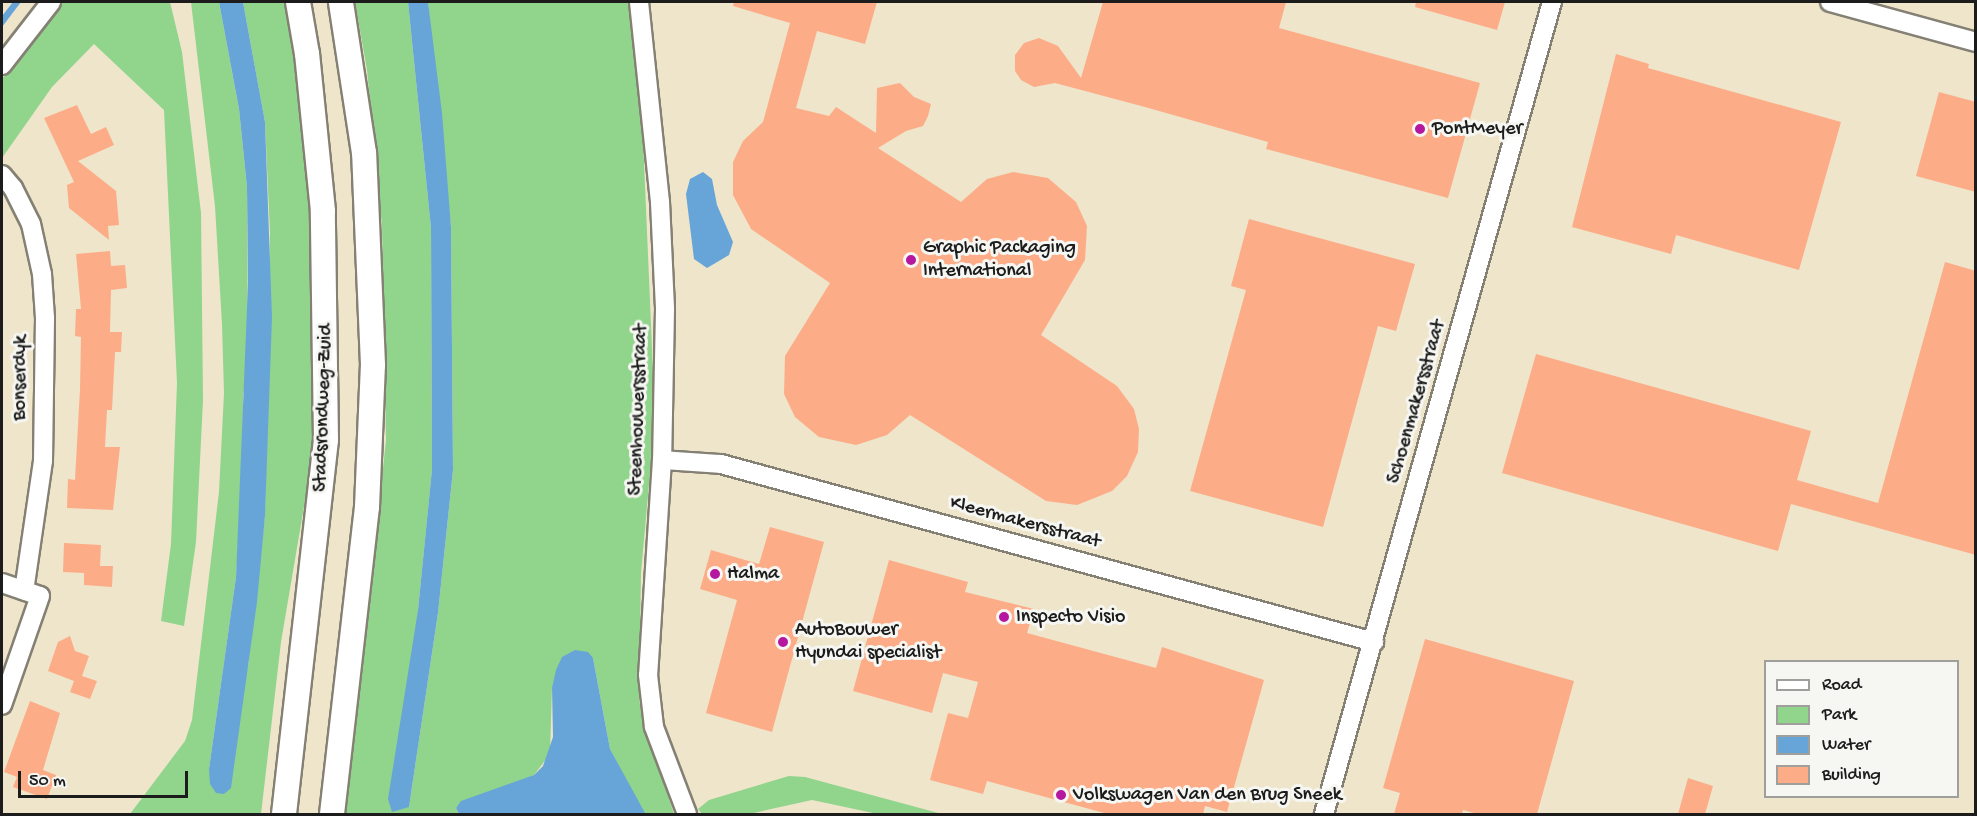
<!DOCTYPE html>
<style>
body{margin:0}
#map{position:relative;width:1977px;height:816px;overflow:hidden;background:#eee5cb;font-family:"Gochi Hand",sans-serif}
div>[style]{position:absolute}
.green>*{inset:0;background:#91d48c}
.water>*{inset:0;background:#67a5d9}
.building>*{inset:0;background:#fdac88}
.roads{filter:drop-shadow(2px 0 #858074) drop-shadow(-2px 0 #858074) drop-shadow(0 2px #858074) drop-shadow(0 -2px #858074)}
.minor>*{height:18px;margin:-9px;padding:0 9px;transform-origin:9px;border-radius:9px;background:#fff}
.secondary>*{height:24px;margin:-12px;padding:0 12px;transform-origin:12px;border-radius:12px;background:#fff}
.dots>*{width:16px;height:16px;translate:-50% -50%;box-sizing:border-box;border:3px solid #f6f6f2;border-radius:50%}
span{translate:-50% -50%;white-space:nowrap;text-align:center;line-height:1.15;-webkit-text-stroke:6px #f6f6f2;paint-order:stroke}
.poi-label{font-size:20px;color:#1c1c1c}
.left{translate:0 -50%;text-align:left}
.street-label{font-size:20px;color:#1c1c1c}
.frame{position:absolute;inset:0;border:3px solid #1c1c1c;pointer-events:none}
.legend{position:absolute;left:1764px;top:660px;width:195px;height:138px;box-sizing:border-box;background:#f6f6f2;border:2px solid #9f9f9c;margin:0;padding:8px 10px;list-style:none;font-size:18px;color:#1c1c1c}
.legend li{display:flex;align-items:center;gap:12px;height:30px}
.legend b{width:30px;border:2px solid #9f9f9c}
.scale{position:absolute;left:18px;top:771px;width:170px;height:27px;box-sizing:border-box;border:3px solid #1c1c1c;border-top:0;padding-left:8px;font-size:18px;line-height:21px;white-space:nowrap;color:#1c1c1c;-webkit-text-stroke:4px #f6f6f2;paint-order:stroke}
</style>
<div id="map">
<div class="green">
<i style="clip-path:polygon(61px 2px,170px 2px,182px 52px,201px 213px,203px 400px,196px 542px,184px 626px,161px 621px,171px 544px,177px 383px,164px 110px,94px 44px,52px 87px,2px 158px,2px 79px)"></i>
<i style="clip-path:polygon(191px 2px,219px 2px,239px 109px,247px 187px,248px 371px,243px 395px,244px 450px,236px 577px,209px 769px,248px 667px,265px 516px,270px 233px,265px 122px,243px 2px,287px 2px,305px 132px,316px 287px,317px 430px,281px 642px,261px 814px,130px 814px,185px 741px,192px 720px,219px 492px,224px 393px,222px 324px,215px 206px)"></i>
<i style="clip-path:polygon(355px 2px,408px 2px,431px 228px,432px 469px,418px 610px,409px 807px,438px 613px,453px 470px,451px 227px,428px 2px,628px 2px,643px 139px,655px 418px,641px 573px,639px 699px,643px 721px,674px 814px,643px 814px,610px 749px,593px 658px,552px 688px,550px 754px,534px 775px,456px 808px,459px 814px,346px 814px,386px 440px,382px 226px,367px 70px)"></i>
<i style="clip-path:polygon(789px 776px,805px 777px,942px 814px,878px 814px,812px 800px,749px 814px,702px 814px,698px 809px,709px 800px)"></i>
</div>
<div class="water">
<i style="clip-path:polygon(13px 2px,21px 2px,2px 27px,2px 16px)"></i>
<i style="clip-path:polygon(219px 2px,243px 2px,265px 122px,272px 317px,265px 516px,257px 602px,231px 788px,224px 794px,216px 793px,210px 784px,209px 769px,236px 577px,248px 283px,247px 187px,239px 109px)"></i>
<i style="clip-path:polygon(408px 2px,428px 2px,442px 113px,451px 227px,453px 470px,438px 613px,409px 807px,392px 812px,388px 799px,418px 610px,432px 469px,431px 228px)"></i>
<i style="clip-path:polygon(703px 172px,712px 179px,717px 205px,733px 242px,729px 255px,707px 268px,694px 259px,686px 194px,690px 179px)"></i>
<i style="clip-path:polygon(575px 650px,588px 652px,593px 658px,610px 749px,645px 813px,459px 814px,456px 808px,461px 801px,534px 775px,543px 766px,553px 737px,552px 688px,556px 670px,562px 657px)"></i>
</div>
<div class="building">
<i style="clip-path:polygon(734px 2px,877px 2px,865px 44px,817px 31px,796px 108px,829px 116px,836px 107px,876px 133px,877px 88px,900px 83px,914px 97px,931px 104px,928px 116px,923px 126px,906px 131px,878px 148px,961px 202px,987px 179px,1013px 172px,1048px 178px,1076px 202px,1087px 226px,1085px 260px,1041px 335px,1117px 386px,1134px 409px,1139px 429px,1138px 452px,1127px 476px,1112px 491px,1077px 505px,1046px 501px,910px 415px,887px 435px,856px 445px,819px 437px,795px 417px,784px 394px,785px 356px,830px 283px,751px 229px,733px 195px,733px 162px,743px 141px,763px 122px,790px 23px,733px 6px)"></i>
<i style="clip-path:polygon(1103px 2px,1286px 2px,1279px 28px,1480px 83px,1448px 198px,1266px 149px,1268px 142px,1145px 107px,1055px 83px,1034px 87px,1021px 80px,1015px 71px,1015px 55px,1024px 43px,1039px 38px,1058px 46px,1081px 78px)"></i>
<i style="clip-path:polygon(1416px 2px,1505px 2px,1497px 30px,1415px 7px)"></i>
<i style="clip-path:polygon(1616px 54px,1649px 64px,1648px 68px,1841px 122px,1799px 270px,1676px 235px,1671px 254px,1572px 227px)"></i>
<i style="clip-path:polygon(1939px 92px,1976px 102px,1976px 192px,1916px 176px)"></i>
<i style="clip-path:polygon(77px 105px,91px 134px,106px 127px,114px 145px,78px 161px,116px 191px,119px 225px,108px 226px,109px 240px,69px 208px,67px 185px,74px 182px,44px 118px)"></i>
<i style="clip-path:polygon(1249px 219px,1415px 264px,1396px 331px,1378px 326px,1323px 527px,1190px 491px,1246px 290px,1231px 286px)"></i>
<i style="clip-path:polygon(110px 251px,111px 266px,125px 265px,127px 288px,111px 290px,110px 332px,122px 332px,121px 352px,115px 352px,112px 410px,107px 410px,105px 447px,120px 447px,113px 510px,67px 508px,68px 479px,75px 480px,80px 389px,81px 337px,75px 336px,76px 309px,81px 309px,76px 254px)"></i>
<i style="clip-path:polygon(1945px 262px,1976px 271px,1976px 555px,1791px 504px,1778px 551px,1502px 473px,1536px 354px,1811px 431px,1797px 480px,1878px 503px)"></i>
<i style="clip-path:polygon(770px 527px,824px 542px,772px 732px,706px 713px,737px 600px,700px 589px,711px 550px,759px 564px)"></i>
<i style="clip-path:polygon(64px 543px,101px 545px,100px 566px,113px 566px,112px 587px,84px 585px,84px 573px,63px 572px)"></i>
<i style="clip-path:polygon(889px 560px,968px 582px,965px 592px,1034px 609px,1027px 633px,1156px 668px,1162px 647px,1264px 680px,1227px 812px,1205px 806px,1203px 814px,1108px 814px,987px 781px,983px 794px,930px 780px,948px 713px,968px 718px,978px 682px,943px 673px,932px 713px,853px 691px)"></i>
<i style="clip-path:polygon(70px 636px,75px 651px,89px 656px,82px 676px,97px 681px,90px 699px,70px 692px,74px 681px,48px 671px,58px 642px)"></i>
<i style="clip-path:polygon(1425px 639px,1574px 681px,1537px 814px,1478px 814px,1463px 810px,1462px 814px,1394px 814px,1400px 793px,1383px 788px)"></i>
<i style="clip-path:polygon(30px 701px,60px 713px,43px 770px,56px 775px,47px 799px,13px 787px,17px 777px,4px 772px)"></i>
<i style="clip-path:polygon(1688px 778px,1713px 786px,1705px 814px,1678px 814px)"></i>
</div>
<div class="roads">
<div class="minor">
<i style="left:639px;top:2px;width:201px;rotate:84deg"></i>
<i style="left:660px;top:202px;width:107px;rotate:87.3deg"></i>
<i style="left:665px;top:309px;width:151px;rotate:91.1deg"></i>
<i style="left:662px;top:460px;width:215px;rotate:93.7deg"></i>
<i style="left:648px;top:675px;width:52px;rotate:83.4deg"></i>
<i style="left:654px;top:727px;width:93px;rotate:69.2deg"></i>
<i style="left:1830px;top:2px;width:151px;rotate:15.3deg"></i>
<i style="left:2px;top:65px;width:80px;rotate:-52.1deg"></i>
<i style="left:2px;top:175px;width:17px;rotate:50deg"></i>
<i style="left:13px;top:188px;width:40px;rotate:63.4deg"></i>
<i style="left:31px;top:224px;width:51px;rotate:77.6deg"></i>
<i style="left:42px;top:274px;width:44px;rotate:86.1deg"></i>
<i style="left:45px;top:318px;width:143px;rotate:90.8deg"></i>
<i style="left:43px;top:461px;width:131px;rotate:98.3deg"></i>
<i style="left:662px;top:460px;width:59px;rotate:3.9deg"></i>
<i style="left:721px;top:464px;width:677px;rotate:15.25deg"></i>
<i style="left:2px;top:583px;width:40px;rotate:18.9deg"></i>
<i style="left:40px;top:596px;width:115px;rotate:109.2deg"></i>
<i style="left:1324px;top:814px;width:843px;rotate:-74.32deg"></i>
</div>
<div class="secondary">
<i style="left:284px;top:814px;width:376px;rotate:-83.6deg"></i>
<i style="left:326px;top:440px;width:229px;rotate:-90.8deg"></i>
<i style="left:323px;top:211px;width:158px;rotate:-95.8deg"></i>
<i style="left:307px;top:54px;width:53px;rotate:-99.8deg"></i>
<i style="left:332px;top:814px;width:309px;rotate:-83.5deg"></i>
<i style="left:367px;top:507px;width:142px;rotate:-87.6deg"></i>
<i style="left:373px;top:365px;width:212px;rotate:-92.4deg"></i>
<i style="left:364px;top:153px;width:153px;rotate:-98.7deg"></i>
</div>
</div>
<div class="dots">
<i style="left:1420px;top:129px;background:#b5179e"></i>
<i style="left:911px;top:260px;background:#b5179e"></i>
<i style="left:715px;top:574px;background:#b5179e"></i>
<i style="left:1004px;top:617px;background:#b5179e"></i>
<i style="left:783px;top:642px;background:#b5179e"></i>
<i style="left:1061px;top:795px;background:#b5179e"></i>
</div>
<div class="poi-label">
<span class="left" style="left:1432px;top:129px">PontMeyer</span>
<span class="left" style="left:923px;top:260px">Graphic Packaging<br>International</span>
<span class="left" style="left:727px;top:574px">Halma</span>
<span class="left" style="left:1016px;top:617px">Inspecto Visio</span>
<span class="left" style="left:795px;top:642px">AutoBouwer<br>Hyundai specialist</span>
<span class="left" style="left:1073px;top:795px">Volkswagen Van den Brug Sneek</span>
</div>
<div class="street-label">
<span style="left:21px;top:378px;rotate:-89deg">Bonserdyk</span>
<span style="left:1417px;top:402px;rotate:-74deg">Schoenmakersstraat</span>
<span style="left:324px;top:408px;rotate:-88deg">Stadsrondweg-Zuid</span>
<span style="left:639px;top:410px;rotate:-88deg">Steenhouwersstraat</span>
<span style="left:1025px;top:523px;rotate:15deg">Kleermakersstraat</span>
</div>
<div class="frame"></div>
<ul class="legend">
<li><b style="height:8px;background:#fff"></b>Road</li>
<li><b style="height:16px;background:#91d48c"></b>Park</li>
<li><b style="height:16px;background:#67a5d9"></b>Water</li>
<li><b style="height:16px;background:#fdac88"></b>Building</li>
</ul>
<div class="scale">50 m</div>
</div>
